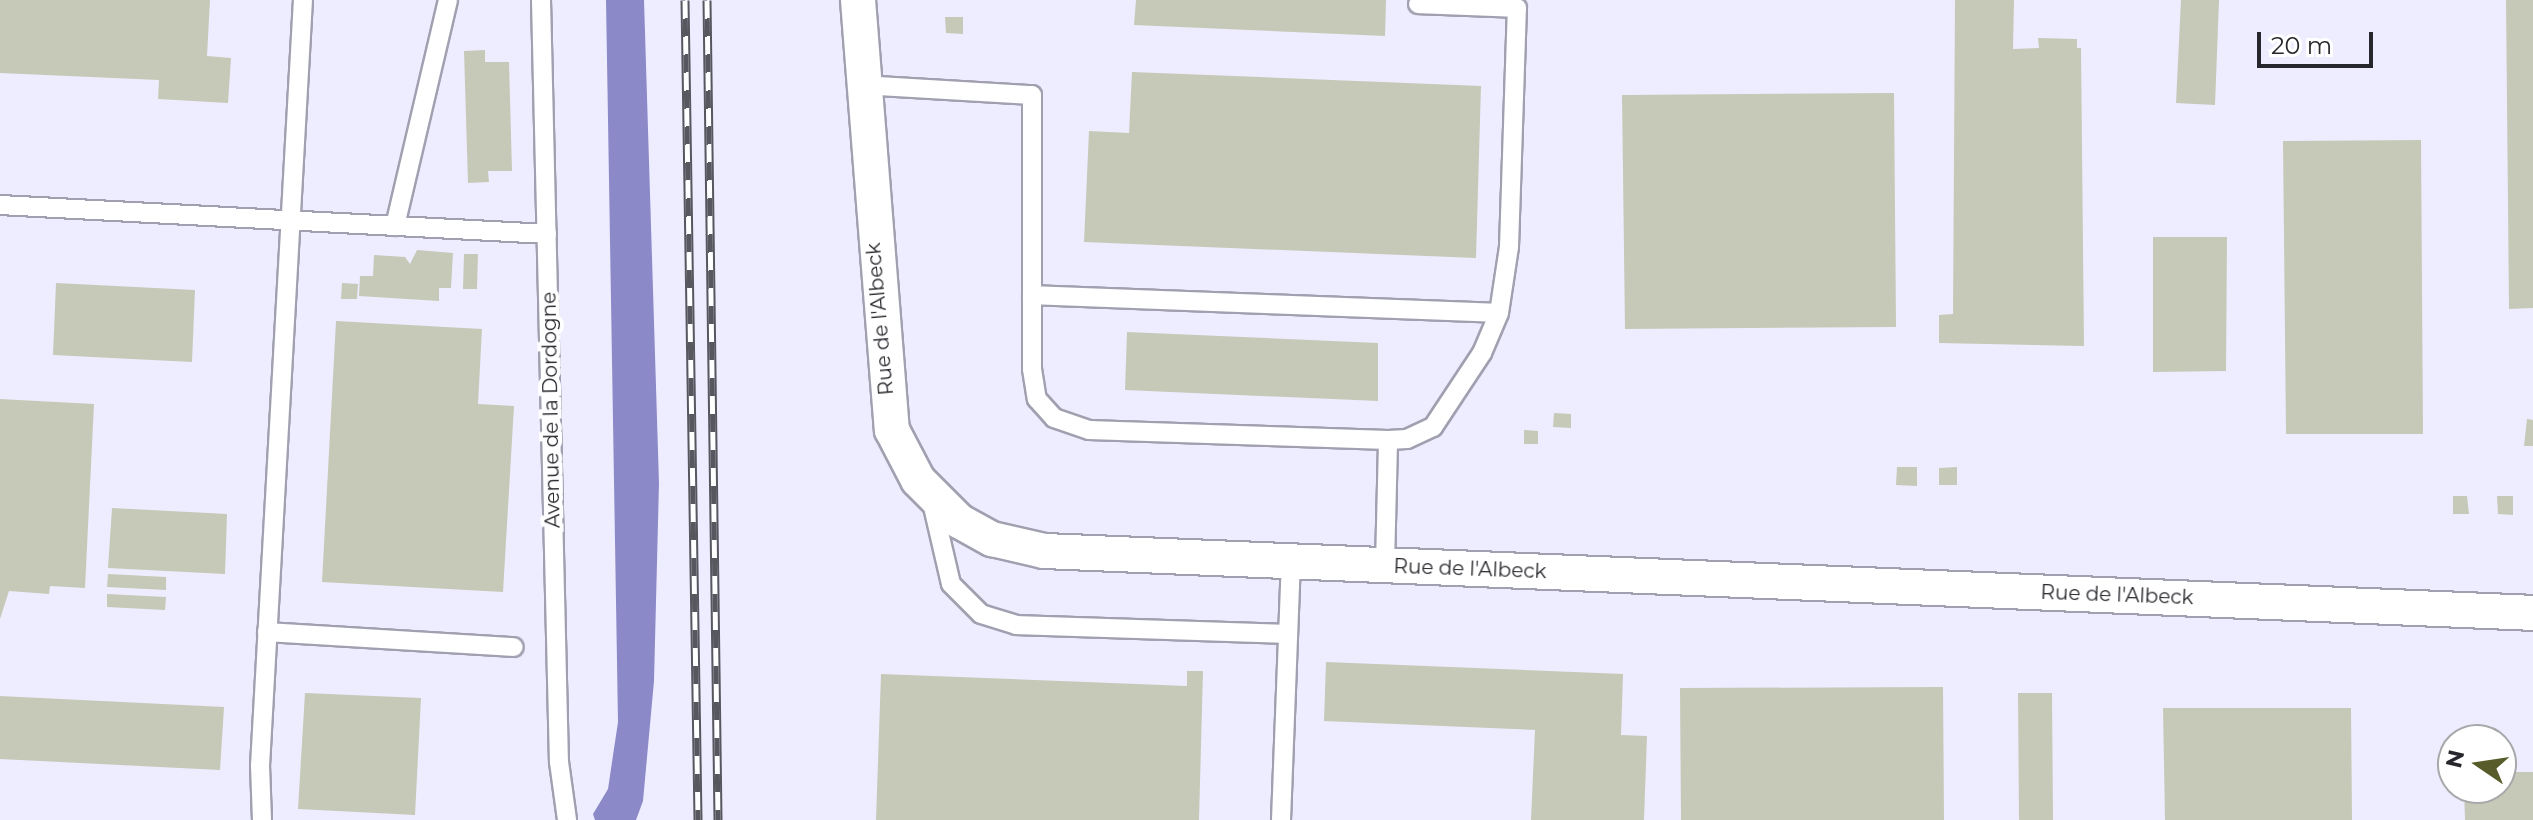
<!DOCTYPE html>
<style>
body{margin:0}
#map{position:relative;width:2533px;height:820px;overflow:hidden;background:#ededff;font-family:Montserrat,sans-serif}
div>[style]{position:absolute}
.water>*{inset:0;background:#8c89c9}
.building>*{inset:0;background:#c6c9b7}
.roads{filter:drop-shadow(2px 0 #a0a0b0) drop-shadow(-2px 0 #a0a0b0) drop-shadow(0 2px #a0a0b0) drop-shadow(0 -2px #a0a0b0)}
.lane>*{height:18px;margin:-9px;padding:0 9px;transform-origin:9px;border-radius:9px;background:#fff}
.street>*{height:34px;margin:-17px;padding:0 17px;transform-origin:17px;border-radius:17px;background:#fff}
.rail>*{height:9px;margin-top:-4.5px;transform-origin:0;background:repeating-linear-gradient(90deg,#fff 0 18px,#575760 0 36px);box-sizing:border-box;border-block:2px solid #575760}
span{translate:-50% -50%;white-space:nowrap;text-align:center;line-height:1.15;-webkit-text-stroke:8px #fff;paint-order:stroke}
.street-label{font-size:20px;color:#26262c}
.north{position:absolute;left:2437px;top:724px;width:80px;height:80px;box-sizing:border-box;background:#fff;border:2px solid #a8a8ab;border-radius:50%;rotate:283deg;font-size:22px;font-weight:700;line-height:32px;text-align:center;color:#26262c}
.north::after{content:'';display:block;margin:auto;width:28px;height:36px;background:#575c2a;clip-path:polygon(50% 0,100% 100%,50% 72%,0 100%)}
.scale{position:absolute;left:2257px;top:32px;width:116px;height:36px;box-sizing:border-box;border:4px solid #26262c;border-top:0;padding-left:10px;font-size:24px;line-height:28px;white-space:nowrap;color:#26262c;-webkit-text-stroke:6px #fff;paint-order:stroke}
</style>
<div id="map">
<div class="water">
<i style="clip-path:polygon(606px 0,644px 0,659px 483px,654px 681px,643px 801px,636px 820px,595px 820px,593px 814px,608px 789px,618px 722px)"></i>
</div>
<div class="building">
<i style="clip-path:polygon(0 0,210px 0,207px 56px,231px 58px,228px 103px,158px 99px,159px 80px,0 73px)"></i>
<i style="clip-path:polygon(1136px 0,1386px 0,1385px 36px,1134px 25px)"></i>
<i style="clip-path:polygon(1955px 0,2014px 0,2013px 49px,2039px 48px,2038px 38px,2077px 39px,2077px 48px,2081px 48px,2084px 346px,1939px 343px,1939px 315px,1953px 314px)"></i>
<i style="clip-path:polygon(2181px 0,2219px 0,2215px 105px,2176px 103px)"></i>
<i style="clip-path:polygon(2506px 0,2533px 0,2533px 308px,2509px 309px)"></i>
<i style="clip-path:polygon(945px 17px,963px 17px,963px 34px,946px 33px)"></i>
<i style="clip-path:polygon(485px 50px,485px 62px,509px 62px,512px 171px,488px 171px,489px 182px,468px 183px,464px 51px)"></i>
<i style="clip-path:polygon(1132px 72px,1481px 86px,1476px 258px,1084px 242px,1089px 131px,1129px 133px)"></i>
<i style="clip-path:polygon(1894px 93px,1896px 327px,1625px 329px,1622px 95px)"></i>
<i style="clip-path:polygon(2421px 140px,2423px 434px,2286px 434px,2283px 141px)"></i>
<i style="clip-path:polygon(2153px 237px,2227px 237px,2226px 371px,2153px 372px)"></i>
<i style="clip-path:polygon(417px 250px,453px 253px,451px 288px,439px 288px,439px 301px,359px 296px,360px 276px,373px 276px,374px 255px,405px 257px,410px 264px)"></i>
<i style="clip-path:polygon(464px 254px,478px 254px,477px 289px,463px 289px)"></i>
<i style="clip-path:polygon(56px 283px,195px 290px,192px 362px,53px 355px)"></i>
<i style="clip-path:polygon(342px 283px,358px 284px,357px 299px,341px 299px)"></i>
<i style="clip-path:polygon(336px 321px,482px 329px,478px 404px,514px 406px,503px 592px,322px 582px)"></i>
<i style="clip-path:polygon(1127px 332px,1378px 343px,1378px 401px,1125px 390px)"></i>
<i style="clip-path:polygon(0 399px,94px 404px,85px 588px,50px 586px,49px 594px,9px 591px,0 619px)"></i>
<i style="clip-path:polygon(1554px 413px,1571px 414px,1571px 428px,1553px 427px)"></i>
<i style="clip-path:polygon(2527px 419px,2533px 420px,2533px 446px,2524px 446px)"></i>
<i style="clip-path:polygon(1524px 430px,1538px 431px,1538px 444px,1524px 444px)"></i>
<i style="clip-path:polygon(1897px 467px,1917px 467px,1917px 486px,1896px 485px)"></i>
<i style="clip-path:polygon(1957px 467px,1957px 485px,1939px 485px,1939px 468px)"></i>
<i style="clip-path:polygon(2453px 496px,2467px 496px,2469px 514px,2453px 514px)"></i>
<i style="clip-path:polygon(2497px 496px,2513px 496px,2513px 515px,2498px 514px)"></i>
<i style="clip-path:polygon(112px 508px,227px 514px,225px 574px,108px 568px)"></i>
<i style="clip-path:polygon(108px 574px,166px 577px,166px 590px,107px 587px)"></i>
<i style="clip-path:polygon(107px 594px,166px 597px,165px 610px,107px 607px)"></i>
<i style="clip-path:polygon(1326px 662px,1623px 674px,1621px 735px,1647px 736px,1644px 820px,1531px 820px,1535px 730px,1324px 721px)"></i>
<i style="clip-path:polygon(1187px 671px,1203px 671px,1199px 820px,876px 820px,881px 674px,1187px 686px)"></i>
<i style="clip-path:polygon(1943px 687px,1944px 820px,1681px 820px,1680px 688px)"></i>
<i style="clip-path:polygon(305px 693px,421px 698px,415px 815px,298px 809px)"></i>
<i style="clip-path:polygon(2018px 693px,2052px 693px,2053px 820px,2019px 820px)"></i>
<i style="clip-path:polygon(0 696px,224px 707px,220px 770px,0 759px)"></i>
<i style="clip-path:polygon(2163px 708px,2351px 708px,2352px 820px,2165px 820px)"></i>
<i style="clip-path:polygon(2501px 772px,2533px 772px,2533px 820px,2465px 820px,2464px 788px,2501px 788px)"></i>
</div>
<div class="roads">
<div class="lane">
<i style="left:541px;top:0;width:762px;rotate:88.65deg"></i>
<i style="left:559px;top:762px;width:59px;rotate:82.1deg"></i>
<i style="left:862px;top:85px;width:170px;rotate:3.4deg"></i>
<i style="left:1032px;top:95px;width:274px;rotate:90deg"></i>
<i style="left:1032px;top:369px;width:30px;rotate:81deg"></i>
<i style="left:1037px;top:399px;width:25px;rotate:48deg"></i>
<i style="left:1054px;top:418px;width:37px;rotate:19deg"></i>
<i style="left:1089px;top:430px;width:299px;rotate:1.9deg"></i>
<i style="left:0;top:205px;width:548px;rotate:3.03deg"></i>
<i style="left:395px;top:226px;width:232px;rotate:-76.8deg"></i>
<i style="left:1032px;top:295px;width:467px;rotate:2.2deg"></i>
<i style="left:931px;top:498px;width:88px;rotate:76.9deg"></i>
<i style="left:951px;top:584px;width:42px;rotate:45deg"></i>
<i style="left:981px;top:614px;width:37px;rotate:17deg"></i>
<i style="left:1016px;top:625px;width:272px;rotate:1.9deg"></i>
<i style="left:1385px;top:565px;width:125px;rotate:-88.6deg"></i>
<i style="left:1388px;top:440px;width:19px;rotate:-3deg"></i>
<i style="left:1407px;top:439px;width:29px;rotate:-25deg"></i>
<i style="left:1433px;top:427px;width:89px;rotate:-56.5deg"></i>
<i style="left:1482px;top:353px;width:43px;rotate:-67deg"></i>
<i style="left:1499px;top:313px;width:67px;rotate:-81.4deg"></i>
<i style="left:1509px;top:247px;width:239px;rotate:-88.1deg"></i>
<i style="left:1517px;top:8px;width:99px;rotate:-177.7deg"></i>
<i style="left:267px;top:632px;width:247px;rotate:3.5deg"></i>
<i style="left:262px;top:820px;width:54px;rotate:-92.1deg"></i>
<i style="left:260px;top:766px;width:767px;rotate:-86.79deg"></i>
<i style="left:1281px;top:820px;width:259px;rotate:-87.8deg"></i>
</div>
<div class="street">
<i style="left:858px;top:0;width:431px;rotate:85.5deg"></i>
<i style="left:892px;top:430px;width:56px;rotate:62.5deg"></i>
<i style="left:918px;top:480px;width:58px;rotate:45deg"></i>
<i style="left:959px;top:521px;width:38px;rotate:29deg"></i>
<i style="left:992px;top:539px;width:53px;rotate:13deg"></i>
<i style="left:1044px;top:551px;width:1490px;rotate:2.38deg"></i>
</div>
</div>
<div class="rail">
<i style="left:685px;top:0;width:820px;rotate:89.09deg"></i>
<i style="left:707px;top:0;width:820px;rotate:89.23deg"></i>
</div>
<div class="street-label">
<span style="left:880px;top:319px;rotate:-95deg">Rue de l'Albeck</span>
<span style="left:551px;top:410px;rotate:-91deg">Avenue de la Dordogne</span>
<span style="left:1470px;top:569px;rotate:2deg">Rue de l'Albeck</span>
<span style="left:2117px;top:595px;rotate:2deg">Rue de l'Albeck</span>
</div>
<div class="north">N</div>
<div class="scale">20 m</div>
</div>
